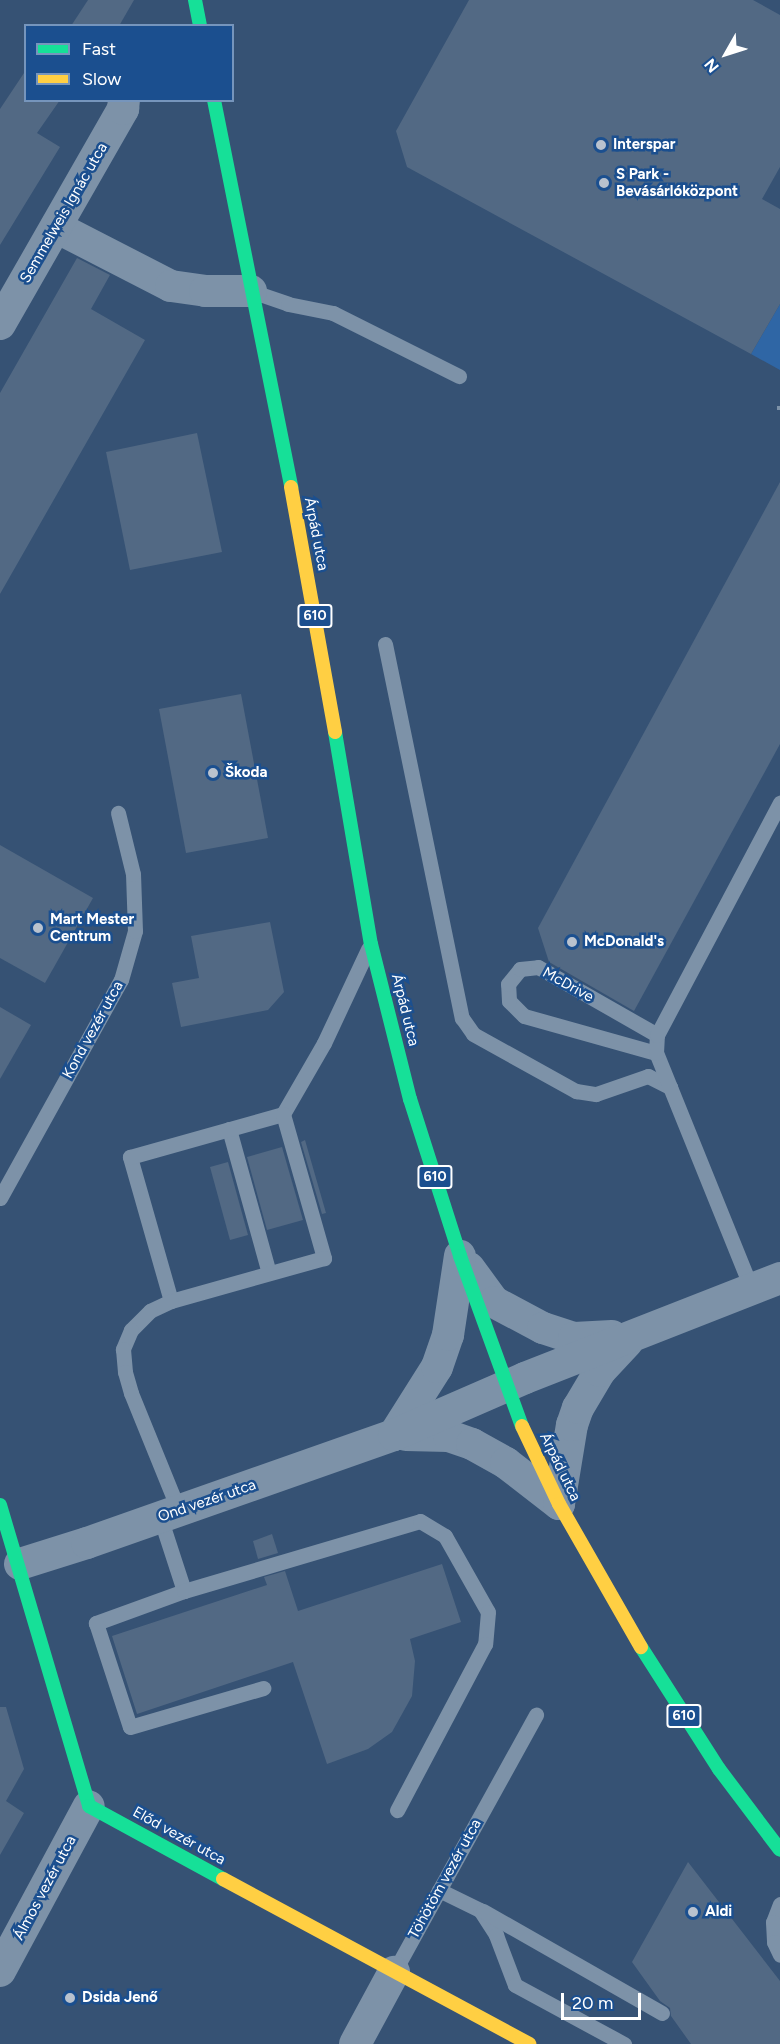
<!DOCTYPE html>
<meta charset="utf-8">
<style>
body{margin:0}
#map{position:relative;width:780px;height:2044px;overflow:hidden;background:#365274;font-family:Figtree,sans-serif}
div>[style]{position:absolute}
.green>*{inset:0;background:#2f66a5}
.building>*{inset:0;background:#526984}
.path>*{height:4px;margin-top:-2px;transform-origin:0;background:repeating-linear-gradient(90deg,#7d92a8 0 3px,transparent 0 7.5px)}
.lane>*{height:15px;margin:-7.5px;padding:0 7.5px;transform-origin:7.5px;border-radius:7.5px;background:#7d92a8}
.street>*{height:32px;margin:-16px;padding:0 16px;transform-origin:16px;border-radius:16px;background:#7d92a8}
.fast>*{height:14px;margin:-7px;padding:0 7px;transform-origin:7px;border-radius:7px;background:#16e098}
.slow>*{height:14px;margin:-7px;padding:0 7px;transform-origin:7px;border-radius:7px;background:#ffcf43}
.dots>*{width:16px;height:16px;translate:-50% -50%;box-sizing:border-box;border:3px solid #1b4f8f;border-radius:50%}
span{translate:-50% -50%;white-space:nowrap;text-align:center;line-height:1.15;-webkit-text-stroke:5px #1b4f8f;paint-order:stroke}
.shield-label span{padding:2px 4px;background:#1b4f8f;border:2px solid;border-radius:4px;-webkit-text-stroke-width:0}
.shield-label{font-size:14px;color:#fff;font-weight:700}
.poi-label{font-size:15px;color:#fff;font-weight:700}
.left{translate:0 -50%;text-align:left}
.street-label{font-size:15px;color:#fff}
.legend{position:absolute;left:24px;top:24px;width:210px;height:78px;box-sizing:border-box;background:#1b4f8f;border:2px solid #7695bc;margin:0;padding:8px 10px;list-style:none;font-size:18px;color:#fff}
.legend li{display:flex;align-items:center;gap:12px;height:30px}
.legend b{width:30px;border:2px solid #7695bc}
.north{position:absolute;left:696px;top:24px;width:60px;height:60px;-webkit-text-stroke:4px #1b4f8f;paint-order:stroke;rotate:231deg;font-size:16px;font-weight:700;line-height:24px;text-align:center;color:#fff}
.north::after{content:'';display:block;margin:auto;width:21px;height:27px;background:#fff;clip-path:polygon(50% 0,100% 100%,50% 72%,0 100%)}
.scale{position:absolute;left:561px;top:1993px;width:80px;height:27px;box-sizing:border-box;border:3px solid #fff;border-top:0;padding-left:8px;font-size:18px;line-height:21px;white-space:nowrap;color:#fff;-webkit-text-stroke:4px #1b4f8f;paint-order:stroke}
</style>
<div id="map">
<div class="green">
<i style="clip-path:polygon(780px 304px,780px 370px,751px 354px)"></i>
</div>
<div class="building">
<i style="clip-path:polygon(88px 0,134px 0,119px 26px,71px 26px)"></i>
<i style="clip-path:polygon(469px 0,753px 0,780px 15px,780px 167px,762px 199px,780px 209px,780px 304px,751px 354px,407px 167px,396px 131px)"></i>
<i style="clip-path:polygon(26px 70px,26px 100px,60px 100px,37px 133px,60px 147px,0 245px,0 109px)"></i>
<i style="clip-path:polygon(77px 258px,110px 275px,91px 309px,145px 340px,0 594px,0 393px)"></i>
<i style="clip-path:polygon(197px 433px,222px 552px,130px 570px,106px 452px)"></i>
<i style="clip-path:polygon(780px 482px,780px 744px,634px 1011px,549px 962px,538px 928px)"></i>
<i style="clip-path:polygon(241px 694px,268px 838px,186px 853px,159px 709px)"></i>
<i style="clip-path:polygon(0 845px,93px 898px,45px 983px,0 958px)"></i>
<i style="clip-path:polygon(270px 922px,284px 992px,268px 1010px,181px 1027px,172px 983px,199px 978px,191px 936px)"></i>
<i style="clip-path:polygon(0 1007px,31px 1025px,0 1079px)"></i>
<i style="clip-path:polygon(305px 1140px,326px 1213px,322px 1214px,301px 1142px)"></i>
<i style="clip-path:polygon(282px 1147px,303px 1220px,267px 1230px,247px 1157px)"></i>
<i style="clip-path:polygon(228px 1162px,248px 1235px,230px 1240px,210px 1167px)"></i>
<i style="clip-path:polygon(272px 1534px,278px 1553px,258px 1559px,253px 1541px)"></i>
<i style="clip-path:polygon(442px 1564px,461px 1622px,410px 1639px,415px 1661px,412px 1696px,392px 1732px,368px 1749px,327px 1764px,293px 1662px,137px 1714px,112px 1636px,267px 1585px,264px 1577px,285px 1571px,298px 1611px)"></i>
<i style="clip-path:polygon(0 1707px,6px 1707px,24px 1769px,6px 1801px,24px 1813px,0 1855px)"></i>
<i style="clip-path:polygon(688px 1862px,780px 1981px,780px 2044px,691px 2044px,671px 2016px,670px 2008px,660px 2001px,632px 1962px)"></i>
</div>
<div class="path">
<i style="left:777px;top:408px;width:3px"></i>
</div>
<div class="lane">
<i style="left:251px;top:291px;width:39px;rotate:19deg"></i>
<i style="left:288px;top:304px;width:46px;rotate:11.3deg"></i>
<i style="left:333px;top:313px;width:141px;rotate:26.6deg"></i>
<i style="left:385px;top:644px;width:382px;rotate:78.4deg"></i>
<i style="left:462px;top:1018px;width:19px;rotate:55deg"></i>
<i style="left:473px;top:1034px;width:118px;rotate:29deg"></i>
<i style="left:576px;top:1091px;width:20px;rotate:9deg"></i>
<i style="left:596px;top:1094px;width:55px;rotate:-19.1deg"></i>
<i style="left:648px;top:1076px;width:25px;rotate:27deg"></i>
<i style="left:670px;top:1087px;width:219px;rotate:68deg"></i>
<i style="left:656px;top:1053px;width:137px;rotate:-164.3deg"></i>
<i style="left:524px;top:1016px;width:21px;rotate:-135deg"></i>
<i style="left:509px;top:1001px;width:17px;rotate:-93deg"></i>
<i style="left:508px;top:984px;width:19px;rotate:-51deg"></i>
<i style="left:520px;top:969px;width:18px;rotate:-6deg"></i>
<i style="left:538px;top:967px;width:137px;rotate:29.7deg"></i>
<i style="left:670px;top:1087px;width:37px;rotate:-112deg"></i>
<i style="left:656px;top:1053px;width:18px;rotate:-87deg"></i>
<i style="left:657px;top:1035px;width:263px;rotate:-62.1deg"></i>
<i style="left:283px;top:1114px;width:82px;rotate:-60deg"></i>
<i style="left:324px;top:1043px;width:104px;rotate:-64.9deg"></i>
<i style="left:229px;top:1129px;width:149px;rotate:74.5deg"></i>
<i style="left:0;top:1198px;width:249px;rotate:-61deg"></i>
<i style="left:121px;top:980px;width:51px;rotate:-74.1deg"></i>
<i style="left:135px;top:931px;width:57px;rotate:-92deg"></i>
<i style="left:133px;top:874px;width:63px;rotate:-103.8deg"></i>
<i style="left:171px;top:1301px;width:150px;rotate:-105.9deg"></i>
<i style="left:130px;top:1157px;width:159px;rotate:-15.7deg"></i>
<i style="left:283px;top:1114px;width:150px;rotate:74.1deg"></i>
<i style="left:324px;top:1258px;width:159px;rotate:164.3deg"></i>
<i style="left:171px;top:1301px;width:23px;rotate:155deg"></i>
<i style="left:150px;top:1311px;width:27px;rotate:135deg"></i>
<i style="left:131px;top:1330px;width:21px;rotate:113deg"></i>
<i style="left:123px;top:1349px;width:23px;rotate:85deg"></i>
<i style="left:125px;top:1372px;width:22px;rotate:74deg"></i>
<i style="left:131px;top:1393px;width:127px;rotate:67.9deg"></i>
<i style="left:160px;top:1517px;width:78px;rotate:72deg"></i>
<i style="left:184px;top:1591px;width:94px;rotate:160deg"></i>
<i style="left:96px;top:1623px;width:109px;rotate:71.9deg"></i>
<i style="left:130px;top:1727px;width:139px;rotate:-16.3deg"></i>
<i style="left:184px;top:1591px;width:246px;rotate:-16.5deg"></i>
<i style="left:420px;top:1521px;width:29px;rotate:31deg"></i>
<i style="left:445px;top:1536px;width:87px;rotate:60.5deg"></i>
<i style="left:488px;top:1612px;width:32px;rotate:95deg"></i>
<i style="left:485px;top:1644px;width:188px;rotate:117.9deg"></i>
<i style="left:439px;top:1890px;width:46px;rotate:26deg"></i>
<i style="left:480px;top:1910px;width:30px;rotate:57deg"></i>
<i style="left:496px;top:1935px;width:53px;rotate:69.2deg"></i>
<i style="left:515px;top:1985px;width:124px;rotate:28.4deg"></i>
<i style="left:780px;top:1904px;width:19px;rotate:111deg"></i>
<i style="left:773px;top:1922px;width:20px;rotate:87deg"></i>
<i style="left:774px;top:1942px;width:14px;rotate:65deg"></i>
<i style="left:483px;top:1911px;width:206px;rotate:29.7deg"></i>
<i style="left:394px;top:1972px;width:294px;rotate:-61.1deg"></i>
</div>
<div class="street">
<i style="left:56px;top:227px;width:129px;rotate:27.2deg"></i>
<i style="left:171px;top:286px;width:34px;rotate:8deg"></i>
<i style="left:205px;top:291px;width:46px"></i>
<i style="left:0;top:324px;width:248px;rotate:-60.2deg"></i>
<i style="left:123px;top:109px;width:9px;rotate:-84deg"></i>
<i style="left:469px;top:1268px;width:42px;rotate:53.7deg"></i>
<i style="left:494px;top:1302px;width:55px;rotate:28deg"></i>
<i style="left:543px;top:1328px;width:33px;rotate:18deg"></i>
<i style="left:574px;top:1338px;width:38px;rotate:-3deg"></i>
<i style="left:394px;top:1435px;width:80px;rotate:-57.7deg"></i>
<i style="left:437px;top:1367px;width:34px;rotate:-71deg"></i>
<i style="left:448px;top:1335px;width:80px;rotate:-81.4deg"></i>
<i style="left:406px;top:1435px;width:43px;rotate:1.3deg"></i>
<i style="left:449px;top:1436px;width:24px;rotate:19deg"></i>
<i style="left:472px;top:1444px;width:39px;rotate:29deg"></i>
<i style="left:506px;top:1463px;width:67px;rotate:37.7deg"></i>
<i style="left:559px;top:1504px;width:80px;rotate:-80.7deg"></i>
<i style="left:572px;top:1425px;width:18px;rotate:-71deg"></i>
<i style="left:578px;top:1408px;width:43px;rotate:-59.3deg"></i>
<i style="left:600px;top:1371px;width:40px;rotate:-47deg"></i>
<i style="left:20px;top:1564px;width:70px;rotate:-17.4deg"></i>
<i style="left:87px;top:1543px;width:325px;rotate:-19.4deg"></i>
<i style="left:394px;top:1435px;width:143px;rotate:-23.5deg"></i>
<i style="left:525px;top:1378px;width:274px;rotate:-21.4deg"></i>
<i style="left:0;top:1971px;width:187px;rotate:-61.7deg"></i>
<i style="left:355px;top:2044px;width:82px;rotate:-61.6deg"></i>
</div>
<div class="fast">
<i style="left:195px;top:0;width:26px;rotate:79deg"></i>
<i style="left:214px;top:100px;width:395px;rotate:78.7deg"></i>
<i style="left:335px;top:732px;width:215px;rotate:80.4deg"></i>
<i style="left:371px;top:944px;width:160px;rotate:75.9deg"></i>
<i style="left:410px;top:1099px;width:165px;rotate:72.3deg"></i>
<i style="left:460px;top:1256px;width:181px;rotate:70deg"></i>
<i style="left:0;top:1505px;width:314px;rotate:73.5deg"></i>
<i style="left:89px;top:1806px;width:153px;rotate:28.6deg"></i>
<i style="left:641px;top:1647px;width:145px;rotate:57.4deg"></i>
<i style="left:719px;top:1769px;width:101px;rotate:53deg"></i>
</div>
<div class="slow">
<i style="left:291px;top:487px;width:249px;rotate:79.8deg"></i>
<i style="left:522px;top:1426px;width:86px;rotate:64.6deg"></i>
<i style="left:559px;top:1504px;width:165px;rotate:60.2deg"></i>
<i style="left:223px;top:1879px;width:348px;rotate:28.3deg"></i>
</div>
<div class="dots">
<i style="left:601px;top:145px;background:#b9c2ce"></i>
<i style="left:604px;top:183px;background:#b9c2ce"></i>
<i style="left:213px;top:773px;background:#b9c2ce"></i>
<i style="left:38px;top:928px;background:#b9c2ce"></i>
<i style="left:572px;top:942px;background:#b9c2ce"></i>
<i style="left:693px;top:1912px;background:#b9c2ce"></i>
<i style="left:70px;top:1998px;background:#b9c2ce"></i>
</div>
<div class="shield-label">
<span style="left:315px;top:616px">610</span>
<span style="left:435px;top:1177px">610</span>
<span style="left:684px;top:1716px">610</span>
</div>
<div class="poi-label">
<span class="left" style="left:613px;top:145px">Interspar</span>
<span class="left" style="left:616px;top:183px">S Park -<br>Bevásárlóközpont</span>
<span class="left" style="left:225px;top:773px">Škoda</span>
<span class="left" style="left:50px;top:928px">Mart Mester<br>Centrum</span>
<span class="left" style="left:584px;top:942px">McDonald's</span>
<span class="left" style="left:705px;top:1912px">Aldi</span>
<span class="left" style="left:82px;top:1998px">Dsida Jenő</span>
</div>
<div class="street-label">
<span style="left:64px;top:213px;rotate:-60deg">Semmelweis Ignác utca</span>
<span style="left:316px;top:534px;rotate:79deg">Árpád utca</span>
<span style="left:568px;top:985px;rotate:29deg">McDrive</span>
<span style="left:405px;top:1010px;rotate:76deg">Árpád utca</span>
<span style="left:93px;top:1030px;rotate:-61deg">Kond vezér utca</span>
<span style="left:560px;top:1467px;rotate:64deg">Árpád utca</span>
<span style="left:207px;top:1501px;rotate:-19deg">Ond vezér utca</span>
<span style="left:179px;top:1836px;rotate:29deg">Előd vezér utca</span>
<span style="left:445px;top:1879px;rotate:-61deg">Töhötöm vezér utca</span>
<span style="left:45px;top:1888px;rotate:-62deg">Álmos vezér utca</span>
</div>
<ul class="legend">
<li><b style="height:8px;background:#16e098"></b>Fast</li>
<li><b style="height:8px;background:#ffcf43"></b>Slow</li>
</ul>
<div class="north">N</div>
<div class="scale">20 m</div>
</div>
